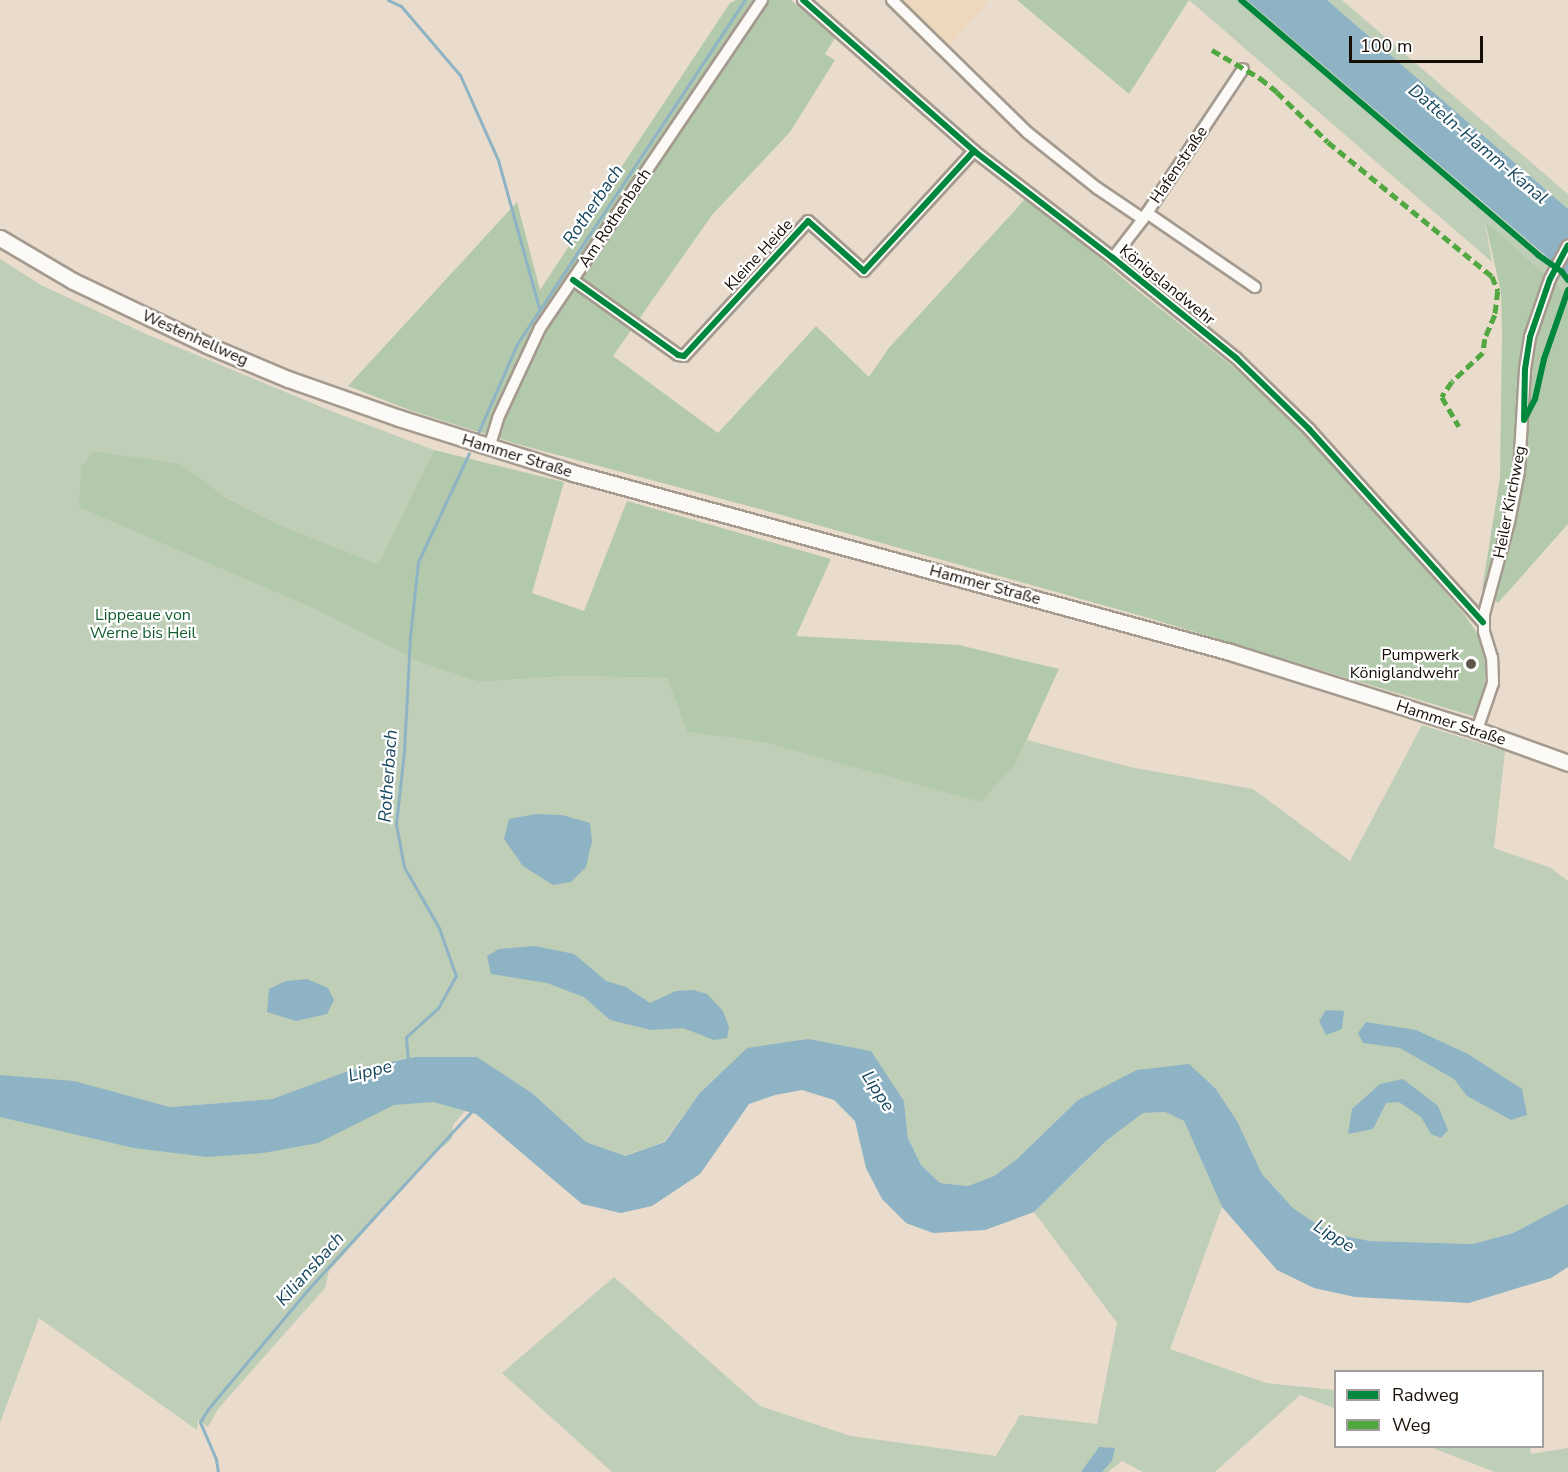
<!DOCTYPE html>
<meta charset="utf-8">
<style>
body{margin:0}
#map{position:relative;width:1568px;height:1472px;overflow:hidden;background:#e9dccc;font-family:"Nunito Sans",sans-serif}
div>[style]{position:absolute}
.built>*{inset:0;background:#eed8bd}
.green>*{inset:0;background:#bfceb6}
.forest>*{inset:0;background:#b3c9ac}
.water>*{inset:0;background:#8eb3c4}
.stream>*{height:3px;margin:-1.5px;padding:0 1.5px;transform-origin:1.5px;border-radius:1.5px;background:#8eb3c4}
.roads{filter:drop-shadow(2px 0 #a49a8e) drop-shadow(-2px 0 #a49a8e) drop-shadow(0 2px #a49a8e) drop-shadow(0 -2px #a49a8e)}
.street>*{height:10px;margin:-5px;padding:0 5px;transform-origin:5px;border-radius:5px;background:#fcfaf7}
.secondary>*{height:15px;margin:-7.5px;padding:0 7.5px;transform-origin:7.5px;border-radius:7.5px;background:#fcfaf7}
.quiet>*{height:4.5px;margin-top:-2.25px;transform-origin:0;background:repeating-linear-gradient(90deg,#51a840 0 9px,transparent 0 13.5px)}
.cycleway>*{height:6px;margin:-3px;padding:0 3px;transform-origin:3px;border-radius:3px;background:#00873e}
.dots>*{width:16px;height:16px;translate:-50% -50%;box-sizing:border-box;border:3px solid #fff;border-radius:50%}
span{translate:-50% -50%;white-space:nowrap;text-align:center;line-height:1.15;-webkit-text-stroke:4.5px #fff;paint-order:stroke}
.street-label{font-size:16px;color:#160d04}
.park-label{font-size:16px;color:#115e2d}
.poi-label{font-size:16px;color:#160d04}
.right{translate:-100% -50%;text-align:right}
.water-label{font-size:18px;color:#17485e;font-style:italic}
.legend{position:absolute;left:1334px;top:1370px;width:210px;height:78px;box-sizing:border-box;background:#fff;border:2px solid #a29e9b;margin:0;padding:8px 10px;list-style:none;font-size:18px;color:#160d04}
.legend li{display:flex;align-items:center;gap:12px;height:30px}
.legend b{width:30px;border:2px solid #a29e9b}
.scale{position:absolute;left:1349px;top:36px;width:134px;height:27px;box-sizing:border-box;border:3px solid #160d04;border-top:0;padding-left:8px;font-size:18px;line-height:21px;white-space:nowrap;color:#160d04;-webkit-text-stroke:4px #fff;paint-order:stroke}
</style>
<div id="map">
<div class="built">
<i style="clip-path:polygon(898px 0,989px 0,947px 49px)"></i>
</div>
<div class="green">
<i style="clip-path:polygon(1189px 0,1247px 0,1568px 276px,1568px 295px,1485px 222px,1492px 262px)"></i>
<i style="clip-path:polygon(1327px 0,1342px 0,1568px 194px,1568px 209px)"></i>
<i style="clip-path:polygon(0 259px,41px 285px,146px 334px,331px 411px,434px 450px,378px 564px,280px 525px,220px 494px,480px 682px,568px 676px,667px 678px,687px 732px,767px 743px,1016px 763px,1027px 740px,1130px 767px,1253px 789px,1350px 861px,1422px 725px,1505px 751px,1494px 848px,1551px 868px,1568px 881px,1568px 1204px,1513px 1233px,1473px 1244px,1370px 1241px,1330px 1233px,1293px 1208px,1262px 1174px,1237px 1121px,1216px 1089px,1188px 1065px,1078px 1100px,1017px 1159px,994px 1176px,968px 1186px,940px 1183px,921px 1165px,908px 1138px,904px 1101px,871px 1052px,699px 1094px,664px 1142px,624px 1156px,586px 1142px,532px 1093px,477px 1057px,415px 1057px,348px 1071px,272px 1099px,170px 1107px,117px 1093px,105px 1126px,388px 1082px,465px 1111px,453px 1125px,452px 1139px,434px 1154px,329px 1271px,325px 1288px,218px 1409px,208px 1427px,198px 1420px,197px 1430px,39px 1318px,0 1423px)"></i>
<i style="clip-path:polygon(1165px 1112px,1184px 1121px,1222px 1207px,1170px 1349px,1266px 1383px,1335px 1390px,1336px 1409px,1300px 1395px,1215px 1472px,1143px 1472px,1122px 1461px,1108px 1472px,612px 1472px,502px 1373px,614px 1277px,760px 1406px,851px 1436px,996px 1456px,1020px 1415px,1097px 1424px,1117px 1323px,1034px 1212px,1106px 1141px,1143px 1113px)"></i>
<i style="clip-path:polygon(1430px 1447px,1530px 1447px,1531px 1454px,1568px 1448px,1568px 1472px,1495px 1472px)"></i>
</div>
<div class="forest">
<i style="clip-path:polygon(736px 0,791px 0,835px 38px,825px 54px,835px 60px,790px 132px,712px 215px,613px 356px,718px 433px,816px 326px,869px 377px,888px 349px,1028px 196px,1132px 286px,1231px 365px,1308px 433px,1464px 614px,1477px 633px,1485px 654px,1485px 692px,1476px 717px,1145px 617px,778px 514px,517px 444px,412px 411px,348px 386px,517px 202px,540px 290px,730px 3px)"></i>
<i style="clip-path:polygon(1017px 0,1189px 0,1129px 94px)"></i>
<i style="clip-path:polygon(1485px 221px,1568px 295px,1568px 524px,1498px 603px,1482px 590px,1500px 478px,1502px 334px,1501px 292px)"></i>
<i style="clip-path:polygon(434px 450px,564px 482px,532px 593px,584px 611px,627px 501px,831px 559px,796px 636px,959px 645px,1059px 669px,1016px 763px,981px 802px,767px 743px,687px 732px,667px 678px,568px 676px,480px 682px,420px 662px,313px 608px,79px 507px,81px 467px,93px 451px,180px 464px,225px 497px,280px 525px,378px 564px)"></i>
</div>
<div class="water">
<i style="clip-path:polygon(1247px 0,1327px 0,1568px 209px,1568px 275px)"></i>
<i style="clip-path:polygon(536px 814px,562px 815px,590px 823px,592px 841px,586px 867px,571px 882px,553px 885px,523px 866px,504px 839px,509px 819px)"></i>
<i style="clip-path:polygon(535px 946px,574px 954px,606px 981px,626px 987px,650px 1003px,676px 991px,693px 990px,707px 994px,723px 1011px,729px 1027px,727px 1038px,714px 1040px,683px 1028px,651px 1030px,610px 1020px,584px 997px,547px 983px,491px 974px,487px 956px,499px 949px)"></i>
<i style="clip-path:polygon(307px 979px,328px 988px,334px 1000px,327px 1014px,296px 1021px,267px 1012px,269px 989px,286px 981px)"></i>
<i style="clip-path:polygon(1326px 1010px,1344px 1011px,1342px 1029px,1326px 1035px,1319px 1021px)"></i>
<i style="clip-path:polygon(1366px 1022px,1416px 1030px,1468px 1054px,1522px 1089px,1527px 1115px,1511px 1120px,1467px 1096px,1454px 1079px,1400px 1048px,1363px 1043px,1358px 1033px)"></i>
<i style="clip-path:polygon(808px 1039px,871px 1051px,904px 1101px,908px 1138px,921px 1165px,940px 1183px,968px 1186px,994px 1176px,1017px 1159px,1078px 1100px,1137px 1070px,1189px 1064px,1216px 1089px,1237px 1121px,1262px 1174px,1293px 1208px,1330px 1233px,1370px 1241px,1473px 1244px,1513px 1233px,1568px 1204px,1568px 1267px,1551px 1278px,1469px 1303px,1355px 1297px,1314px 1288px,1277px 1270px,1222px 1207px,1184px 1121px,1165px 1112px,1143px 1113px,1106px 1141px,1034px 1212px,985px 1230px,933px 1233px,906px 1223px,882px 1199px,866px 1168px,855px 1121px,834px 1100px,802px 1090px,775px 1095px,749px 1104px,700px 1174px,652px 1206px,621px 1213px,582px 1204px,476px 1114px,433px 1102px,394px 1105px,318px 1143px,263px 1153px,207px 1157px,134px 1148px,0 1117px,0 1075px,74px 1081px,170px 1107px,272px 1099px,348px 1071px,415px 1057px,477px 1057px,532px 1093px,586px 1142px,625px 1156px,665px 1142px,699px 1094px,747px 1048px)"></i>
<i style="clip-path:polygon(1403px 1079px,1438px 1106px,1448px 1130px,1441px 1138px,1431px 1134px,1421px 1117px,1399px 1102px,1386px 1103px,1373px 1129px,1348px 1134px,1352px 1109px,1380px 1084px)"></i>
<i style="clip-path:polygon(1099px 1447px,1115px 1448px,1112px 1461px,1102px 1472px,1081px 1472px)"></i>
</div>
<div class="stream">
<i style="left:388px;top:0;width:14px;rotate:25deg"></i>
<i style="left:401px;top:6px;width:91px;rotate:49.5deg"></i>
<i style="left:460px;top:75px;width:93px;rotate:65.9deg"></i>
<i style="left:498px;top:160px;width:154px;rotate:74.5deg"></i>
<i style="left:478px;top:433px;width:97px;rotate:-66.3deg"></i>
<i style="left:517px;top:344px;width:413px;rotate:-56.5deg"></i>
<i style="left:408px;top:1061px;width:24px;rotate:-95deg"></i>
<i style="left:406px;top:1037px;width:43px;rotate:-42.2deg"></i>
<i style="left:438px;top:1008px;width:37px;rotate:-61deg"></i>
<i style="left:456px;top:976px;width:51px;rotate:-109.5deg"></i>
<i style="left:439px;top:928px;width:70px;rotate:-119.8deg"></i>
<i style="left:404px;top:867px;width:44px;rotate:-100.5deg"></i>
<i style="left:396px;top:824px;width:73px;rotate:-83.7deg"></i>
<i style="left:404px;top:751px;width:114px;rotate:-87deg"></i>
<i style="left:410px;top:637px;width:75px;rotate:-83.9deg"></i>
<i style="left:418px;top:562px;width:120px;rotate:-64.9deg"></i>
<i style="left:218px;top:1472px;width:13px;rotate:-99deg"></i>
<i style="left:216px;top:1459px;width:40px;rotate:-113.4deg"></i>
<i style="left:200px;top:1422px;width:15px;rotate:-58deg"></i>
<i style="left:208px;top:1409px;width:159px;rotate:-50.1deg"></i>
<i style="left:310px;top:1287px;width:239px;rotate:-47.4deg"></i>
</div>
<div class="roads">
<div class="street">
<i style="left:803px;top:0;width:228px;rotate:41.4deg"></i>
<i style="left:974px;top:151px;width:175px;rotate:37.6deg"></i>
<i style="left:1113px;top:258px;width:159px;rotate:39.1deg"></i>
<i style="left:1236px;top:358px;width:102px;rotate:44.2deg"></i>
<i style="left:1309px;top:429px;width:260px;rotate:48deg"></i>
<i style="left:892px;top:0;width:190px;rotate:44.4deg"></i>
<i style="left:1028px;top:133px;width:88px;rotate:38.6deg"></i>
<i style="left:1097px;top:188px;width:55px;rotate:34deg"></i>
<i style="left:1147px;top:213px;width:131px;rotate:34.4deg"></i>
<i style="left:1113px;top:258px;width:49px;rotate:-52.4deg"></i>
<i style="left:1143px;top:219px;width:180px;rotate:-56.3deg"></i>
<i style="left:573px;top:280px;width:129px;rotate:35.5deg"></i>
<i style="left:678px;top:355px;width:6px;rotate:9deg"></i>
<i style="left:684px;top:356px;width:183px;rotate:-47.4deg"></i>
<i style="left:808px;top:221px;width:75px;rotate:41.8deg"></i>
<i style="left:864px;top:271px;width:163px;rotate:-47.5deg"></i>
<i style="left:489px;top:448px;width:31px;rotate:-73deg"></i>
<i style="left:498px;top:418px;width:99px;rotate:-65deg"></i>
<i style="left:540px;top:328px;width:396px;rotate:-55.9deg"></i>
<i style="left:1477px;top:730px;width:50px;rotate:-71.2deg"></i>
<i style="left:1493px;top:683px;width:25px;rotate:-92deg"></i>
<i style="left:1492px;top:658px;width:28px;rotate:-107deg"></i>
<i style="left:1484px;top:631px;width:17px;rotate:-90deg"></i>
<i style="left:1484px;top:614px;width:95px;rotate:-74.8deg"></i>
<i style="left:1509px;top:522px;width:52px;rotate:-78.9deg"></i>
<i style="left:1519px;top:471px;width:102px;rotate:-86.6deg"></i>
<i style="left:1525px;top:369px;width:32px;rotate:-81deg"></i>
<i style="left:1530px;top:337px;width:61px;rotate:-71deg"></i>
<i style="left:1550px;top:279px;width:38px;rotate:-62deg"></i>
</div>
<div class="secondary">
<i style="left:0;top:238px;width:85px;rotate:30.5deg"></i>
<i style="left:73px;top:281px;width:148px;rotate:25.5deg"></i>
<i style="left:207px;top:345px;width:88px;rotate:22.8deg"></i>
<i style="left:288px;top:379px;width:118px;rotate:19.4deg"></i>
<i style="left:399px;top:418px;width:182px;rotate:17.5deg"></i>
<i style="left:573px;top:473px;width:681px;rotate:15.24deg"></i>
<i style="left:1230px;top:652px;width:259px;rotate:17.5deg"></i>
<i style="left:1477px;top:730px;width:97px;rotate:19.9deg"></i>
</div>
</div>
<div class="quiet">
<i style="left:1212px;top:50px;width:56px;rotate:30.3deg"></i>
<i style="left:1260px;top:78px;width:22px;rotate:39deg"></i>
<i style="left:1277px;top:92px;width:71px;rotate:44.4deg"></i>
<i style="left:1328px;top:142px;width:212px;rotate:39.3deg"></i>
<i style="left:1492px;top:276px;width:16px;rotate:68deg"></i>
<i style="left:1498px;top:291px;width:24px;rotate:97deg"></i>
<i style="left:1495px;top:315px;width:26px;rotate:113deg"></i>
<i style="left:1485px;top:339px;width:14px;rotate:98deg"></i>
<i style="left:1483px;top:353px;width:42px;rotate:136.9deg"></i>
<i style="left:1452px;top:382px;width:18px;rotate:124deg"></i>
<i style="left:1442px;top:397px;width:34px;rotate:60deg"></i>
</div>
<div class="cycleway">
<i style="left:803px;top:0;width:228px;rotate:41.4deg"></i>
<i style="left:974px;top:151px;width:175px;rotate:37.6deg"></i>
<i style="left:1113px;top:258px;width:159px;rotate:39.1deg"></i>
<i style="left:1236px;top:358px;width:102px;rotate:44.2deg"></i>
<i style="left:1309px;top:429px;width:260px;rotate:48deg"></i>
<i style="left:1241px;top:0;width:391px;rotate:40.6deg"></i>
<i style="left:1538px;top:255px;width:29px;rotate:35deg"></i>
<i style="left:1562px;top:272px;width:10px;rotate:53deg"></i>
<i style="left:573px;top:280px;width:129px;rotate:35.5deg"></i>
<i style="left:678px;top:355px;width:6px;rotate:9deg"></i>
<i style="left:684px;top:356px;width:183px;rotate:-47.4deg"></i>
<i style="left:808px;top:221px;width:75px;rotate:41.8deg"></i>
<i style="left:864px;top:271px;width:163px;rotate:-47.5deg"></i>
<i style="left:1525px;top:418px;width:21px;rotate:-62deg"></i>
<i style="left:1535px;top:399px;width:41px;rotate:-77.3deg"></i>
<i style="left:1544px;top:359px;width:73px;rotate:-70.8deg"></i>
<i style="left:1524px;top:420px;width:51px;rotate:-88.9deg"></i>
<i style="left:1525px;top:369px;width:32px;rotate:-81deg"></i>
<i style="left:1530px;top:337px;width:61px;rotate:-71deg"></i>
<i style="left:1550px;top:279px;width:38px;rotate:-62deg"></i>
</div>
<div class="dots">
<i style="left:1471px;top:664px;background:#60554a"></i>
</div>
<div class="street-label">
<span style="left:1179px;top:165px;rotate:-56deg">Hafenstraße</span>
<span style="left:615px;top:218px;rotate:-56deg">Am Rothenbach</span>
<span style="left:759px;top:255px;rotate:-47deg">Kleine Heide</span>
<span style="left:1167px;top:285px;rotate:39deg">Königslandwehr</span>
<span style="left:195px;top:338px;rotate:24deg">Westenhellweg</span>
<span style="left:517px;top:456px;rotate:17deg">Hammer Straße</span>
<span style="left:1510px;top:502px;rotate:-79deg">Heiler Kirchweg</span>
<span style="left:985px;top:585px;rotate:15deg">Hammer Straße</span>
<span style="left:1451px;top:723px;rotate:18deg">Hammer Straße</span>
</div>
<div class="park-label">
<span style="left:143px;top:624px">Lippeaue von<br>Werne bis Heil</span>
</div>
<div class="poi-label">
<span class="right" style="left:1459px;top:664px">Pumpwerk<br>Königlandwehr</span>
</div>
<div class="water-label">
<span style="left:1478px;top:144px;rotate:40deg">Datteln-Hamm-Kanal</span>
<span style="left:593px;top:205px;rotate:-56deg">Rotherbach</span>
<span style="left:388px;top:776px;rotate:-86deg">Rotherbach</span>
<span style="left:370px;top:1071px;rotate:-14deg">Lippe</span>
<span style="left:878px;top:1091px;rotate:57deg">Lippe</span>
<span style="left:1334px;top:1236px;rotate:32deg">Lippe</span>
<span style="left:310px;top:1269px;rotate:-48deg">Kiliansbach</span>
</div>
<ul class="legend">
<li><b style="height:8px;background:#00873e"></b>Radweg</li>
<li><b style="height:8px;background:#51a840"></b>Weg</li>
</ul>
<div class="scale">100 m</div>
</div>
